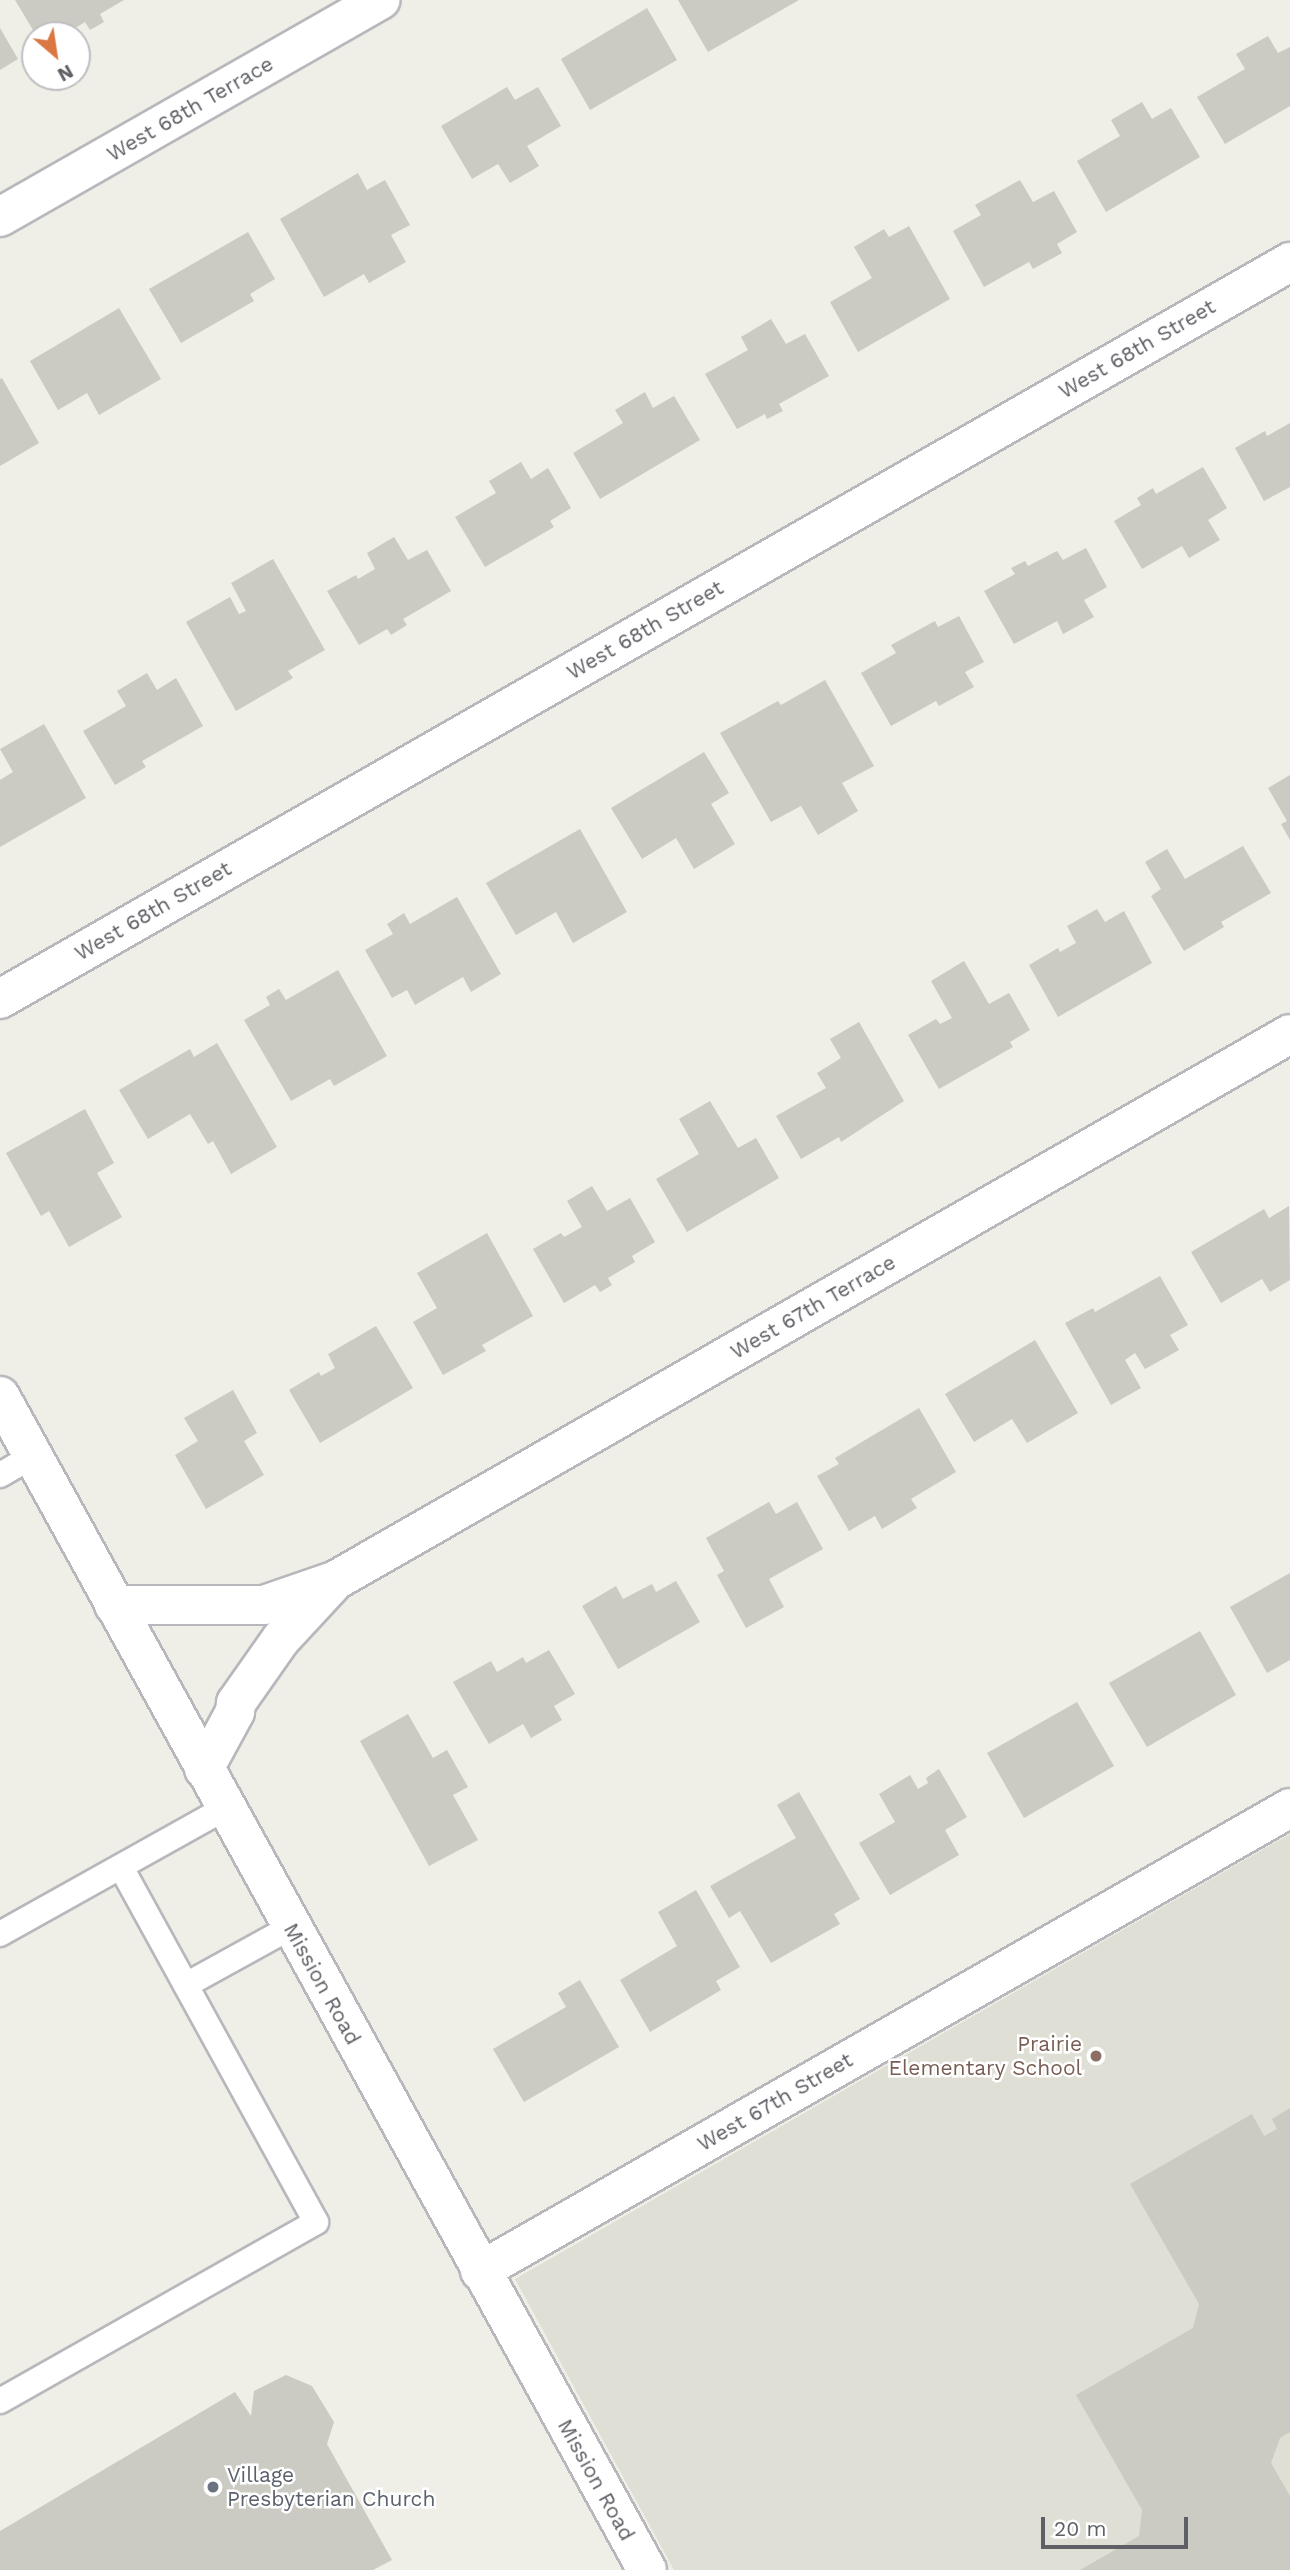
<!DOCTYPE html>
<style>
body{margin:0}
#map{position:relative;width:1290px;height:2570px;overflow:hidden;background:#efefe7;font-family:"Work Sans",sans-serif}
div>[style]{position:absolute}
.education>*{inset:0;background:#dfdfd5}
.building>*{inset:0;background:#cbcac3}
.roads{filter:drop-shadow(2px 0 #b7b7bc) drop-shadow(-2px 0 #b7b7bc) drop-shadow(0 2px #b7b7bc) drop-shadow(0 -2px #b7b7bc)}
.service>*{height:24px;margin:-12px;padding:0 12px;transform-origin:12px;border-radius:12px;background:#fff}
.minor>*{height:38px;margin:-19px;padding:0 19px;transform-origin:19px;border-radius:19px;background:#fff}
.tertiary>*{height:38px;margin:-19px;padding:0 19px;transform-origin:19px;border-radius:19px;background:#fff}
.secondary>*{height:38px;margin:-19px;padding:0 19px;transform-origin:19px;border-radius:19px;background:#fff}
.dots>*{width:19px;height:19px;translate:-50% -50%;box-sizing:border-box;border:4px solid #fff;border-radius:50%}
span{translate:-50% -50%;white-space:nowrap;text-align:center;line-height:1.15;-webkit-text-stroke:5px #fff;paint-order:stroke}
.street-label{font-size:21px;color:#5e6066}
.education-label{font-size:21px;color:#785e54}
.right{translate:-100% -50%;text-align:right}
.worship-label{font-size:21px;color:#5b616d}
.left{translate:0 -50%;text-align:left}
.north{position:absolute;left:21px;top:21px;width:70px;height:70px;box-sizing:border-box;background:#fff;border:2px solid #bfbfc2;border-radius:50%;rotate:151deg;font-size:19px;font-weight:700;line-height:28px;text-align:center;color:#5e6066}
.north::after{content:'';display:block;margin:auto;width:24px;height:32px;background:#da7742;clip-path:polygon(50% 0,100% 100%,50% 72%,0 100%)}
.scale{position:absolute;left:1041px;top:2517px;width:147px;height:32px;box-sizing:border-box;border:4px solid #5e6066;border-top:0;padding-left:9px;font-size:21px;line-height:24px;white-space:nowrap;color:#5e6066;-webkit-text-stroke:5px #fff;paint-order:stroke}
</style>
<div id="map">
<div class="education">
<i style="clip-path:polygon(1290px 1834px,1290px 2570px,674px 2570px,515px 2279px)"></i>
</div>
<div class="building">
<i style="clip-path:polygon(15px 0,124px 0,100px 14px,104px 22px,90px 30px,85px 22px,64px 35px,55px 35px,51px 27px,36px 35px)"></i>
<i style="clip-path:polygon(678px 0,799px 0,708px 52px)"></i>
<i style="clip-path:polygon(647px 8px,677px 60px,590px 110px,561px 59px)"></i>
<i style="clip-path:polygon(0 28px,18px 59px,0 70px)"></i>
<i style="clip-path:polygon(1268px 36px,1278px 53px,1290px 47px,1290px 106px,1225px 144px,1197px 97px,1245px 69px,1236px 54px)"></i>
<i style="clip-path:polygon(507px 87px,515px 100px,538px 87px,561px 126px,527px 146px,539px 166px,510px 183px,498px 164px,472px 179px,441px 126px)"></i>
<i style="clip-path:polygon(1142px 102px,1152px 119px,1171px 108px,1200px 157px,1106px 212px,1077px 161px,1120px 136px,1111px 120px)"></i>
<i style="clip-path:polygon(358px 173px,367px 190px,385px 180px,410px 225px,391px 235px,406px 262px,369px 283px,364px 274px,324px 297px,280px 219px)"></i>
<i style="clip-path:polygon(1020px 180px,1033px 202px,1054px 191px,1077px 232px,1057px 244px,1062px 253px,1033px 269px,1029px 262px,984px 287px,953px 231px,981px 215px,975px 205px)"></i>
<i style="clip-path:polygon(909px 226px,950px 299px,858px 352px,830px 302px,872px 278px,854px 247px,884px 229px,889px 237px)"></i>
<i style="clip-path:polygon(248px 232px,275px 279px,250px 294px,254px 301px,181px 343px,149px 289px)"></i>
<i style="clip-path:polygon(119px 308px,161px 379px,99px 415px,87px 393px,58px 410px,30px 361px)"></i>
<i style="clip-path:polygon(771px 319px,786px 344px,805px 334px,829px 376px,779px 404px,783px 411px,767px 419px,765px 414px,737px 429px,705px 374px,748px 350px,741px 337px)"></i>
<i style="clip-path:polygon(2px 378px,39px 443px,0 466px,0 379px)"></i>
<i style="clip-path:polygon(645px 392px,653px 408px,674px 396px,700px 440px,600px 499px,573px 453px,623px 423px,615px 410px)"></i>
<i style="clip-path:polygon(1290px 423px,1290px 487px,1264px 501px,1235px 448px,1265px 431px,1267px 436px)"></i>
<i style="clip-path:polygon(521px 462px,531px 479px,548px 468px,571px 508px,550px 521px,554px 527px,485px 567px,455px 517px,496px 493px,489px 481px)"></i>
<i style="clip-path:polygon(1203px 467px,1227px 508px,1208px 520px,1220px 540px,1189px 558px,1182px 546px,1142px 569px,1114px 521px,1141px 505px,1137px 498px,1153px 488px,1156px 494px)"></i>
<i style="clip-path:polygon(394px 537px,408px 560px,427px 550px,451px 591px,403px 619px,407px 625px,391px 635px,387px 629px,359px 645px,327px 591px,356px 575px,358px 579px,375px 569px,367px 553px)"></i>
<i style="clip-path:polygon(1086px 548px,1107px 587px,1084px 600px,1094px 617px,1063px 634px,1057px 621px,1014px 644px,984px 591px,1015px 574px,1011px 568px,1025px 561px,1028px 566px,1057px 551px,1063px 560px)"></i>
<i style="clip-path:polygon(273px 559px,325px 650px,288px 671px,293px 678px,236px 711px,186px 622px,230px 597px,239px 614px,246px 611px,231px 583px)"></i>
<i style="clip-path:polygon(959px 616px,984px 662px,965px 672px,974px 687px,939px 706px,936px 701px,891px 726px,861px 673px,896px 653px,891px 645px,935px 621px,938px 627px)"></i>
<i style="clip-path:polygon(147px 673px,157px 690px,176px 678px,203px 726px,142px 761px,146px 767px,115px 785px,83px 731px,126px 706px,117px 691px)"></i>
<i style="clip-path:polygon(825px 680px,874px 766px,842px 783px,858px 811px,818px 835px,801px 806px,771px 822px,720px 733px,778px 701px,781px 705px)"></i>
<i style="clip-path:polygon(44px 724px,86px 798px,0 847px,0 780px,13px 772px,0 749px)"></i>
<i style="clip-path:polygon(704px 752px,729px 793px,711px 804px,735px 844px,694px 869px,676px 838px,642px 859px,611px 808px)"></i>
<i style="clip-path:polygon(1290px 775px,1290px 840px,1281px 824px,1287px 821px,1268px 788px)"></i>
<i style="clip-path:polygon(580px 829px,627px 912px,573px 943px,556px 912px,516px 935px,486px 883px)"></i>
<i style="clip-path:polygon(1243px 846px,1271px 893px,1221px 922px,1224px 927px,1184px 951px,1151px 896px,1161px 889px,1145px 862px,1167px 849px,1185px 879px)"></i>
<i style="clip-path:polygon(457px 897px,501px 974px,471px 992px,463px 977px,415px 1005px,407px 990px,392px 998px,365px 950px,393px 934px,387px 924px,404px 913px,410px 924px)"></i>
<i style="clip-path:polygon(1097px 909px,1105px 922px,1124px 911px,1152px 963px,1058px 1017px,1029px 965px,1058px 948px,1060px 952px,1076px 943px,1067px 926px)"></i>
<i style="clip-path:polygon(964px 961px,989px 1004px,1009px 993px,1030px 1030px,1010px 1042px,1013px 1047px,939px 1089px,908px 1035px,936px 1019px,940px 1024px,952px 1018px,931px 981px)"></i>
<i style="clip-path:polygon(338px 970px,387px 1056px,334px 1086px,330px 1079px,291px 1101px,244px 1020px,270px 1005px,266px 997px,279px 989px,286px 1000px)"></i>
<i style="clip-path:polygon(859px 1022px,904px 1101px,841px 1142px,839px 1137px,801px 1159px,776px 1116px,826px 1088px,817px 1073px,841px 1058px,830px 1039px)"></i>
<i style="clip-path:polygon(217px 1043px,277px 1147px,231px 1174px,213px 1141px,208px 1144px,190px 1114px,148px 1139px,119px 1090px,190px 1049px,194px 1057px)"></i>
<i style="clip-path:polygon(710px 1101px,738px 1148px,756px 1138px,779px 1178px,687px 1232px,656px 1179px,699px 1154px,679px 1119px)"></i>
<i style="clip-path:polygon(85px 1109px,114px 1163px,97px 1173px,122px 1217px,69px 1247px,49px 1211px,41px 1216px,6px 1153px)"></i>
<i style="clip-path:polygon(592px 1186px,607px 1211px,630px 1198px,655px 1242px,632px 1256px,635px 1262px,608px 1278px,612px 1285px,600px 1292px,595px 1285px,564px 1303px,533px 1249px,561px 1233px,564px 1237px,582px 1227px,567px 1201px)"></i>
<i style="clip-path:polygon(1289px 1206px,1290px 1280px,1270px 1292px,1262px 1279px,1221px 1303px,1191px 1252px,1264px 1209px,1269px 1218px)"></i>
<i style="clip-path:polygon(487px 1233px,533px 1316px,482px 1345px,486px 1351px,443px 1375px,413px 1322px,437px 1308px,417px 1273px)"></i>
<i style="clip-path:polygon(1160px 1276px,1188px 1325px,1170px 1335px,1179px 1350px,1145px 1369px,1135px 1353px,1125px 1360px,1141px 1388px,1111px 1405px,1065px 1323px,1093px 1308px,1095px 1312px)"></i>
<i style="clip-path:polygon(376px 1326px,413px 1388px,320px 1443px,289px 1390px,319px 1372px,321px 1376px,335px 1368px,328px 1354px)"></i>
<i style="clip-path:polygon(1035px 1340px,1078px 1413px,1027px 1443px,1012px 1419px,974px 1442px,945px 1394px)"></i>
<i style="clip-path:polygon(233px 1390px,257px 1433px,244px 1441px,264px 1475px,206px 1509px,175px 1455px,198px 1441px,184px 1418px)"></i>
<i style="clip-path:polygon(919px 1408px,956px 1472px,911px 1499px,917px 1508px,882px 1529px,875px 1516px,849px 1531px,817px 1476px,839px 1464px,835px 1458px)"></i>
<i style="clip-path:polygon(769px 1502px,776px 1514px,797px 1502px,823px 1549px,769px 1579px,784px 1607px,746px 1628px,717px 1575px,724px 1571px,706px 1538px)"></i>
<i style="clip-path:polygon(1290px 1573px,1290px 1660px,1267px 1673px,1230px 1607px)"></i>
<i style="clip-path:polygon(676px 1581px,700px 1622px,618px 1669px,582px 1606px,616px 1586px,623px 1599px,652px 1584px,656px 1592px)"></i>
<i style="clip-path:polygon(1200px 1631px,1236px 1695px,1147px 1747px,1109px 1683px)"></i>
<i style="clip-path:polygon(549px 1650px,575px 1694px,554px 1706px,562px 1720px,531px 1738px,523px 1724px,489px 1744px,453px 1682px,491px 1661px,497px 1672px,523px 1657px,526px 1663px)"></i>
<i style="clip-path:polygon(1077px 1702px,1114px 1766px,1024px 1818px,987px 1753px)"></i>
<i style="clip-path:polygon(408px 1714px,433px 1758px,447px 1750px,468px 1787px,453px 1795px,478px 1840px,429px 1866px,360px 1741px)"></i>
<i style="clip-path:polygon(939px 1769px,967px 1817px,945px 1830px,959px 1855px,890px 1895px,859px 1843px,895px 1822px,879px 1794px,910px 1775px,918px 1789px,928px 1783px,926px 1778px)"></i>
<i style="clip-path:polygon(799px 1792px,860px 1899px,834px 1914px,840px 1924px,771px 1963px,740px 1911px,729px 1918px,710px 1886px,796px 1838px,777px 1805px)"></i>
<i style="clip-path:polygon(696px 1890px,740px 1967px,716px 1981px,721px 1990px,650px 2032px,620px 1980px,677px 1946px,658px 1912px)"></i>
<i style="clip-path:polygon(580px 1980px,619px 2047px,524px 2102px,493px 2049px,566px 2007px,558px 1993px)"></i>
<i style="clip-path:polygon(1290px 2108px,1290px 2432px,1280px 2438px,1271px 2463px,1290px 2496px,1290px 2570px,1080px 2570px,1139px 2536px,1142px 2510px,1076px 2395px,1193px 2328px,1199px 2304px,1130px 2184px,1252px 2114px,1264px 2136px,1277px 2129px,1272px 2119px)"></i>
<i style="clip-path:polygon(286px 2375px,312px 2386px,334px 2422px,327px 2444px,392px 2560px,373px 2570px,0 2570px,0 2531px,235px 2392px,251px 2416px,254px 2391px)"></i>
</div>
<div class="roads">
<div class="service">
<i style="left:0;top:1475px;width:38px;rotate:-30deg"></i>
<i style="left:0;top:1934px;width:258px;rotate:-29.2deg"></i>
<i style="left:186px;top:1985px;width:120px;rotate:-28.9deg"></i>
<i style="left:0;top:2401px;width:363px;rotate:-29.5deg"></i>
<i style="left:316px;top:2222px;width:405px;rotate:-118.8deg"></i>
</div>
<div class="minor">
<i style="left:0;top:217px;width:438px;rotate:-29.7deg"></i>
<i style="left:0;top:999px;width:1486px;rotate:-29.74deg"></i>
<i style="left:114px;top:1605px;width:150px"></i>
<i style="left:264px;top:1605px;width:76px;rotate:-19.1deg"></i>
<i style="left:336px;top:1580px;width:1099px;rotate:-29.78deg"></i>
<i style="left:204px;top:1769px;width:65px;rotate:-61.5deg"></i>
<i style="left:235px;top:1712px;width:9px;rotate:-84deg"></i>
<i style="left:236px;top:1703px;width:78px;rotate:-54.9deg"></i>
<i style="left:281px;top:1639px;width:75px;rotate:-47.2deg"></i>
</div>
<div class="tertiary">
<i style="left:480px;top:2271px;width:933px;rotate:-29.75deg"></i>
</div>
<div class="secondary">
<i style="left:0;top:1396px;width:1340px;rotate:61.14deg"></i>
</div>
</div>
<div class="dots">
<i style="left:1096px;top:2056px;background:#8d6e63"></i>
<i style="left:213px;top:2487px;background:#6b7280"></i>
</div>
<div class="street-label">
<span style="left:190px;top:109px;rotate:-30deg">West 68th Terrace</span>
<span style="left:1137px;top:349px;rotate:-30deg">West 68th Street</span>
<span style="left:645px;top:630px;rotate:-30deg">West 68th Street</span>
<span style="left:153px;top:911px;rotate:-30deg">West 68th Street</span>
<span style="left:813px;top:1307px;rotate:-30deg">West 67th Terrace</span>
<span style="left:322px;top:1984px;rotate:61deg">Mission Road</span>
<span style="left:775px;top:2102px;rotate:-30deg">West 67th Street</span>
<span style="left:596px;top:2480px;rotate:61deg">Mission Road</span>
</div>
<div class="education-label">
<span class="right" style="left:1082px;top:2056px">Prairie<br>Elementary School</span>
</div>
<div class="worship-label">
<span class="left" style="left:227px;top:2487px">Village<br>Presbyterian Church</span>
</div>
<div class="north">N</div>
<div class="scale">20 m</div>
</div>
